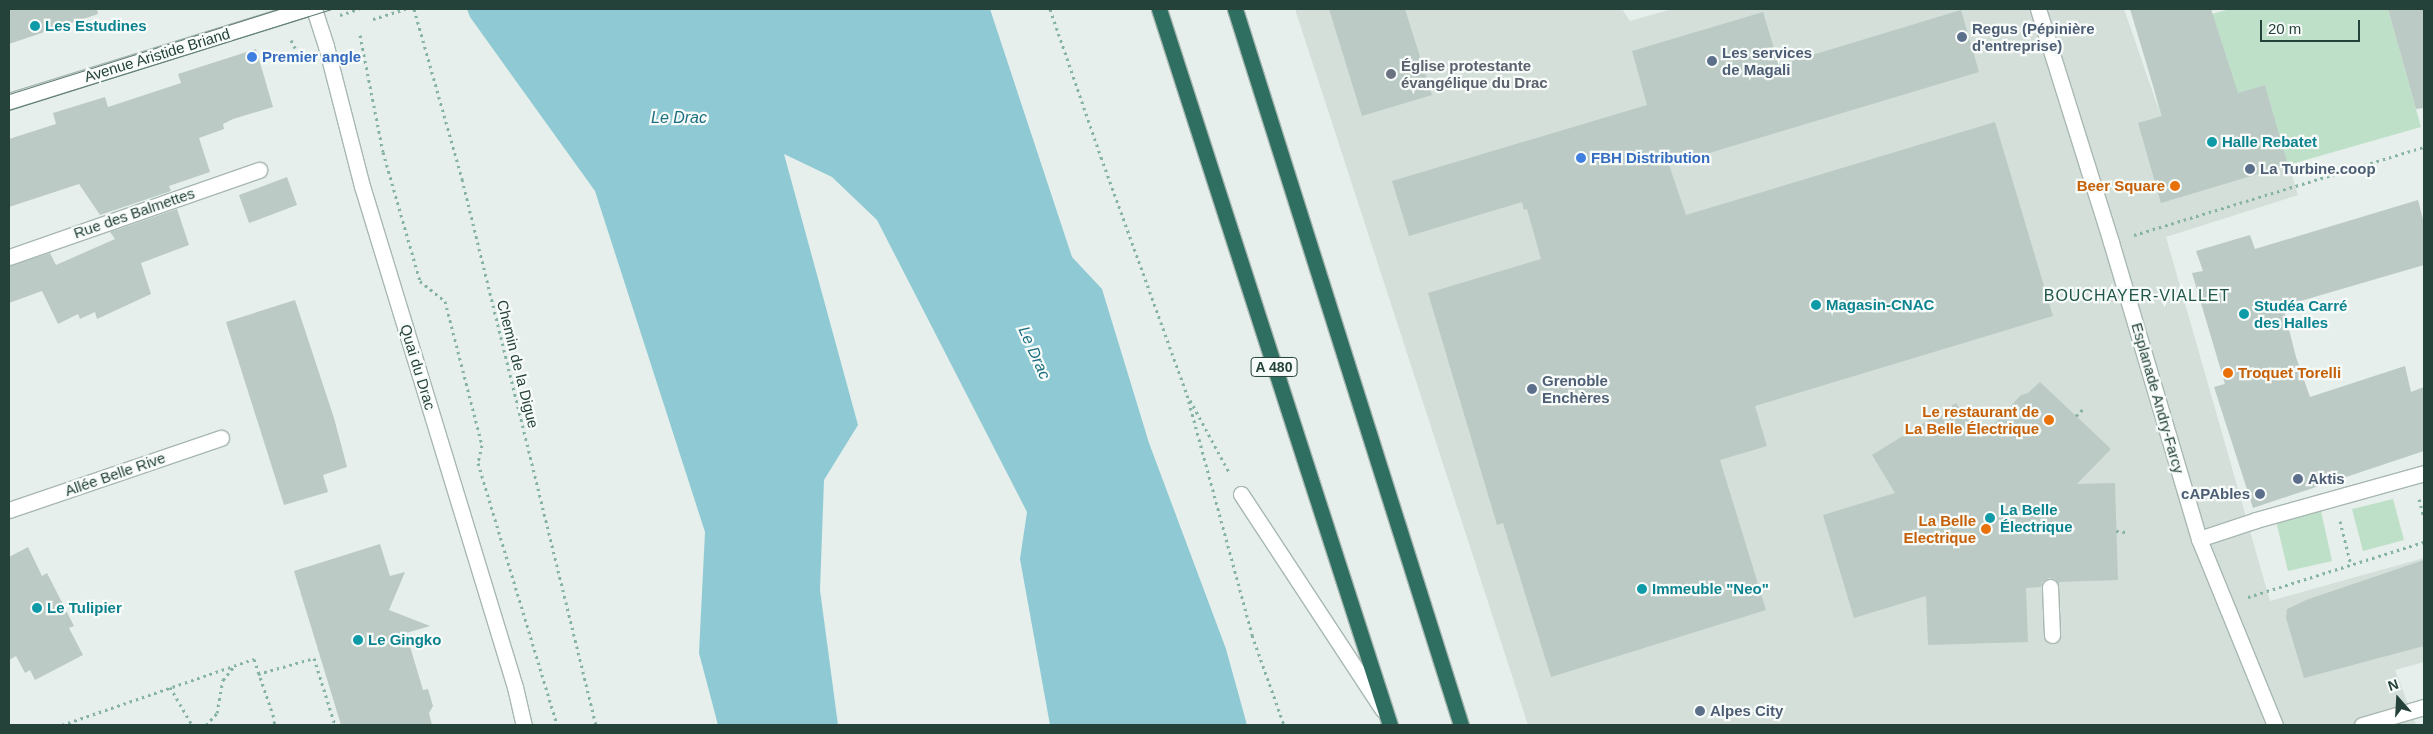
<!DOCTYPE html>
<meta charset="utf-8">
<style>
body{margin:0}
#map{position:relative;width:2433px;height:734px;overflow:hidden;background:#e6efeb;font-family:Arial,sans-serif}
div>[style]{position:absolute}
.built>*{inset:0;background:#d4dfda}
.green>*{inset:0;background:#bfe0c8}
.water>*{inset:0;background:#8ec9d4}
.building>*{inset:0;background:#bbcac4}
.path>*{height:3px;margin-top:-1.5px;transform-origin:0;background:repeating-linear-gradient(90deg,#86b3a5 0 2.5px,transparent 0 6.5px)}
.roads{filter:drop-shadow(1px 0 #a8b8b2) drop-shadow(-1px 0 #a8b8b2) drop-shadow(0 1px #a8b8b2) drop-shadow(0 -1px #a8b8b2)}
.minor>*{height:15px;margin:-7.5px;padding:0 7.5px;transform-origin:7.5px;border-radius:7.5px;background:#fff}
.highway>*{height:15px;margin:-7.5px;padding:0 7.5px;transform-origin:7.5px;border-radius:7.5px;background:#2f6f62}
.tram>*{height:1px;margin:-0.5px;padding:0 0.5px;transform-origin:0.5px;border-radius:0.5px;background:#5f7d75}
.dots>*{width:14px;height:14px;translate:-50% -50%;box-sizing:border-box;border:2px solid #f7fbf9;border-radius:50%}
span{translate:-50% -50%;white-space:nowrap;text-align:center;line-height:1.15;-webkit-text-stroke:4.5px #f7fbf9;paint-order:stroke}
.shield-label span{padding:1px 4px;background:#f7fbf9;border:1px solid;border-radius:4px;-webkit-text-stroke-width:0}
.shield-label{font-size:14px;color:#24423a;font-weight:700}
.culture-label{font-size:15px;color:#0d838f;font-weight:700}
.left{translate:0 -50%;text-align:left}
.service-label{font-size:15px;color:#4e5e75;font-weight:700}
.right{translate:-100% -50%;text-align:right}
.street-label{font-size:15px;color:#24423a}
.shop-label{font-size:15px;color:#366cbe;font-weight:700}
.worship-label{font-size:15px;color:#5b616d;font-weight:700}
.food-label{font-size:15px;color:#c56008;font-weight:700}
.water-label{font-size:16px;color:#1c6f80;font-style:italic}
.neighbourhood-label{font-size:16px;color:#1f5548;letter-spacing:1px}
.frame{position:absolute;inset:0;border:10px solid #24423a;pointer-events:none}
.north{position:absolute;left:2373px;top:674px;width:50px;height:50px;-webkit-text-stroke:4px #f7fbf9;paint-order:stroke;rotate:341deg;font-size:14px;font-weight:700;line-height:20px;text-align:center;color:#24423a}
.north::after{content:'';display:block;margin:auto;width:18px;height:22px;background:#24423a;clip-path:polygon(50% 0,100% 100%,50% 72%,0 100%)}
.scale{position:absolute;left:2260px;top:20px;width:100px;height:22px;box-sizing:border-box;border:2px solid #24423a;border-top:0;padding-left:6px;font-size:15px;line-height:18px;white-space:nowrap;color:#24423a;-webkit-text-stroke:4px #f7fbf9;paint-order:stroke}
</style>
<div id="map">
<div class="built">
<i style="clip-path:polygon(1295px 9px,1622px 9px,1630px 21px,1672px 9px,2124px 9px,2161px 116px,2265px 85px,2298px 195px,2166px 237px,2270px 601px,2424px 558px,2424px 662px,2395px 670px,2416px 725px,1528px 725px)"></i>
</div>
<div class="green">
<i style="clip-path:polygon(2230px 9px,2388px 9px,2421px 127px,2288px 165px,2265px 85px,2161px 116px,2155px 93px,2230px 69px,2212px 14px)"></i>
<i style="clip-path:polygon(2393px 499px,2404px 540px,2363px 551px,2352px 509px)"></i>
<i style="clip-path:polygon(2321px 511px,2332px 561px,2288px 571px,2276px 521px)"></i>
</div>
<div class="water">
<i style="clip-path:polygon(467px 9px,990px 9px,1072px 257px,1102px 289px,1149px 443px,1226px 649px,1247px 725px,1050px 725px,1020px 559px,1027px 512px,877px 220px,832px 177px,784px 154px,858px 425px,824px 480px,820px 590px,838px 725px,718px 725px,699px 653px,705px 532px,595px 191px,470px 17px)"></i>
</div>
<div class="building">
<i style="clip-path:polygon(9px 9px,97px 9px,98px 14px,9px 44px)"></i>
<i style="clip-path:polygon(1329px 9px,1405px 9px,1432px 95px,1362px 116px)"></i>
<i style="clip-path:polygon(2130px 9px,2211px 9px,2238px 93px,2265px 85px,2288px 165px,2161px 203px,2138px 123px,2162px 116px)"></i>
<i style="clip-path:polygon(2388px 9px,2424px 9px,2424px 108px,2416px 109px)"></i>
<i style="clip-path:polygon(1961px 10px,1979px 72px,1669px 165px,1686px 215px,1995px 122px,2053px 316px,1755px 406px,1767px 446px,1720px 460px,1766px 610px,1551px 677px,1503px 523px,1497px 525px,1428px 293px,1541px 259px,1527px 209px,1524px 210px,1522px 202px,1409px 236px,1392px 181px,1647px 105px,1632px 51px,1763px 12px,1779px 65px)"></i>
<i style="clip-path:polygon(256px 49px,273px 107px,233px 119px,223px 124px,224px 129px,199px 138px,210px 172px,169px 186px,171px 191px,100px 215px,79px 184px,9px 207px,9px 139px,56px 124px,53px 113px,105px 97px,108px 107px,181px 83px,178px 74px)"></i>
<i style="clip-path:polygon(287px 177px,297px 205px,249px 223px,239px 195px)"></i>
<i style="clip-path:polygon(2418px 200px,2424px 223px,2424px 265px,2283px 306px,2296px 357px,2310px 397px,2405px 366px,2411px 392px,2424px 387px,2424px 451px,2253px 508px,2214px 387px,2225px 384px,2192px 273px,2203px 271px,2196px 251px,2250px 235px,2255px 249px)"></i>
<i style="clip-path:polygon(177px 209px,189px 245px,141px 263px,151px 294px,97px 319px,95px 312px,80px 319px,78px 314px,58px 324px,42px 291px,9px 303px,9px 266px,50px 253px,56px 265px,115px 239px,110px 232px)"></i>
<i style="clip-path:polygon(295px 300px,334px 418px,347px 467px,323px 475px,328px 492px,284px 505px,226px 322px)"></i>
<i style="clip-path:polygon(2040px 382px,2111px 449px,2077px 484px,2115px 483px,2118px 580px,2059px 582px,2059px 585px,2055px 579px,2049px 578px,2042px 582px,2041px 587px,2026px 588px,2028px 642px,1928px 645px,1926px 596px,1854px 618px,1823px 515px,1895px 493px,1872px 455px,1956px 403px,1981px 438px,2021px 395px,2028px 393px)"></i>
<i style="clip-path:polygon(380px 544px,390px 576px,405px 572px,389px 610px,430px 626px,406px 633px,423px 690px,428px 689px,433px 706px,429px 713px,432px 725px,341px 725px,294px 571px)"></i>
<i style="clip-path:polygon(28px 547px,42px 576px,47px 573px,74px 626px,69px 628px,83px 655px,35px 680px,30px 670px,25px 673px,16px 656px,9px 660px,9px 557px)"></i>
<i style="clip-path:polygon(2424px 560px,2424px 646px,2304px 678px,2286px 618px,2287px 609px,2306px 600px)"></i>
</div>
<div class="path">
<i style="left:414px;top:9px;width:177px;rotate:74.2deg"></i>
<i style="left:462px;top:179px;width:562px;rotate:76.21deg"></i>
<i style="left:1050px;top:9px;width:157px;rotate:71deg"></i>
<i style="left:1101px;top:157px;width:253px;rotate:70.1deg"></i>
<i style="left:1187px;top:395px;width:249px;rotate:74.8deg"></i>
<i style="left:1252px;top:635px;width:96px;rotate:70.4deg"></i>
<i style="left:340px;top:15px;width:20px;rotate:-18deg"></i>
<i style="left:373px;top:19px;width:34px;rotate:-17deg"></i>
<i style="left:360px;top:35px;width:119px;rotate:78.9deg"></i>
<i style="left:383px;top:152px;width:134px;rotate:74deg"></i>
<i style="left:420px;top:281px;width:32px;rotate:39deg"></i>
<i style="left:445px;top:301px;width:149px;rotate:75.6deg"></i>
<i style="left:482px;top:445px;width:18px;rotate:103deg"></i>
<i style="left:478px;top:463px;width:274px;rotate:73.2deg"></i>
<i style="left:291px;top:40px;width:16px;rotate:63deg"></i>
<i style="left:2134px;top:235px;width:303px;rotate:-16.9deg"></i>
<i style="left:1190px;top:400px;width:84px;rotate:61.6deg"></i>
<i style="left:2076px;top:416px;width:11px;rotate:-45deg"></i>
<i style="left:2419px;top:499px;width:20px;rotate:75deg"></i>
<i style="left:2340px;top:521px;width:45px;rotate:76deg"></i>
<i style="left:2116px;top:531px;width:10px;rotate:6deg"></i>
<i style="left:2248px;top:597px;width:184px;rotate:-17.4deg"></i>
<i style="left:258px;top:674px;width:58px;rotate:-15.9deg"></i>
<i style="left:314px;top:658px;width:70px;rotate:72.6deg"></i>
<i style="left:170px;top:687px;width:44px;rotate:59.9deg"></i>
<i style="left:62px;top:725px;width:203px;rotate:-19deg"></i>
<i style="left:254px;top:659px;width:65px;rotate:71.3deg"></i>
<i style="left:275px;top:721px;width:4px;rotate:117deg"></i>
<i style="left:206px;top:725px;width:16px;rotate:-47deg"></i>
<i style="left:217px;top:713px;width:34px;rotate:-80deg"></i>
<i style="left:223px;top:680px;width:19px;rotate:-51deg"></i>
</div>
<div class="roads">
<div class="minor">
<i style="left:314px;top:9px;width:39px;rotate:72deg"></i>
<i style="left:326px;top:46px;width:145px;rotate:75.6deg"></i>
<i style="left:362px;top:186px;width:524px;rotate:73.02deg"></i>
<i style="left:515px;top:687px;width:39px;rotate:77deg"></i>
<i style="left:2038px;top:9px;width:244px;rotate:72.6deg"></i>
<i style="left:2111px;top:242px;width:310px;rotate:73.5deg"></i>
<i style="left:2199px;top:539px;width:201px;rotate:67.8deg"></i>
<i style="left:9px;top:101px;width:310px;rotate:-17.3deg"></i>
<i style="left:9px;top:257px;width:265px;rotate:-19.2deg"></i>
<i style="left:1241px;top:494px;width:258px;rotate:56.7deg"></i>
<i style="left:9px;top:510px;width:224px;rotate:-18.8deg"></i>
<i style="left:2199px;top:539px;width:60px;rotate:-18.4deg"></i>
<i style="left:2256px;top:520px;width:174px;rotate:-15.6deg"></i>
<i style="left:2050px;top:587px;width:48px;rotate:87.6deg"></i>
<i style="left:2362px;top:725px;width:65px;rotate:-16.2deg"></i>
</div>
<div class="highway">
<i style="left:1159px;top:9px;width:752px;rotate:72.12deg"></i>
<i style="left:1235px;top:9px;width:751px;rotate:72.48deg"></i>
</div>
</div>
<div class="tram">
<i style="left:9px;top:94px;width:283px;rotate:-17.5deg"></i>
<i style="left:9px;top:110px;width:337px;rotate:-17.4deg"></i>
</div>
<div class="dots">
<i style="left:35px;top:26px;background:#0f9aa8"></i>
<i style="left:1962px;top:37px;background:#5c6f8a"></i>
<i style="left:252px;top:57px;background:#3f7fe0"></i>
<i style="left:1712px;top:61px;background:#5c6f8a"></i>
<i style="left:1391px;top:74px;background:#6b7280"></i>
<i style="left:2212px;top:142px;background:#0f9aa8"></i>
<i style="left:1581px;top:158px;background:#3f7fe0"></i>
<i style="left:2250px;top:169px;background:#5c6f8a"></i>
<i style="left:2175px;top:186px;background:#e8710a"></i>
<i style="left:1816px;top:305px;background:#0f9aa8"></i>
<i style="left:2244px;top:314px;background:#0f9aa8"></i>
<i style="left:2228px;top:373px;background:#e8710a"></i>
<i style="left:1532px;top:389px;background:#5c6f8a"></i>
<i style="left:2049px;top:420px;background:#e8710a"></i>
<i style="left:2298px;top:479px;background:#5c6f8a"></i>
<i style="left:2260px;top:494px;background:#5c6f8a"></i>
<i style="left:1990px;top:518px;background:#0f9aa8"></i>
<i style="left:1986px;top:529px;background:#e8710a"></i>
<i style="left:1642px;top:589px;background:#0f9aa8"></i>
<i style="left:37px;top:608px;background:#0f9aa8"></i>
<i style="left:358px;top:640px;background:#0f9aa8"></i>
<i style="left:1700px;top:711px;background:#5c6f8a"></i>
</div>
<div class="shield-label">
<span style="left:1274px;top:367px">A 480</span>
</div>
<div class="culture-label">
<span class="left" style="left:45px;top:26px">Les Estudines</span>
<span class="left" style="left:2222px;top:142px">Halle Rebatet</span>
<span class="left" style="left:1826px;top:305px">Magasin-CNAC</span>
<span class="left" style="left:2254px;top:314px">Studéa Carré<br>des Halles</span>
<span class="left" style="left:2000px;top:518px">La Belle<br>Électrique</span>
<span class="left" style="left:1652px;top:589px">Immeuble "Neo"</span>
<span class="left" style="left:47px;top:608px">Le Tulipier</span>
<span class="left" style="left:368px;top:640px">Le Gingko</span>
</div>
<div class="service-label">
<span class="left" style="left:1972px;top:37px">Regus (Pépinière<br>d'entreprise)</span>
<span class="left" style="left:1722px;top:61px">Les services<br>de Magali</span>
<span class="left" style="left:2260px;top:169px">La Turbine.coop</span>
<span class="left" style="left:1542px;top:389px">Grenoble<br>Enchères</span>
<span class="left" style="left:2308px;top:479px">Aktis</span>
<span class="right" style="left:2250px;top:494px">cAPAbles</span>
<span class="left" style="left:1710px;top:711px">Alpes City</span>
</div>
<div class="street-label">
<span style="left:157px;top:55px;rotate:-17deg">Avenue Aristide Briand</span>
<span style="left:134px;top:213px;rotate:-19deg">Rue des Balmettes</span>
<span style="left:518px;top:364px;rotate:76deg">Chemin de la Digue</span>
<span style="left:418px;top:367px;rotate:73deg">Quai du Drac</span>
<span style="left:2158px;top:398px;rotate:74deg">Esplanade Andry-Farcy</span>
<span style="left:115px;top:474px;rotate:-19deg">Allée Belle Rive</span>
</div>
<div class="shop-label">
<span class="left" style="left:262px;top:57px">Premier angle</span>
<span class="left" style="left:1591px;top:158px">FBH Distribution</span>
</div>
<div class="worship-label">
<span class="left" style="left:1401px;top:74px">Église protestante<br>évangélique du Drac</span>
</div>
<div class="food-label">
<span class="right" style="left:2165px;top:186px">Beer Square</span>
<span class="left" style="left:2238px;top:373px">Troquet Torelli</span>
<span class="right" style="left:2039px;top:420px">Le restaurant de<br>La Belle Électrique</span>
<span class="right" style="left:1976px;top:529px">La Belle<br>Electrique</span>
</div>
<div class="water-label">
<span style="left:679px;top:118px">Le Drac</span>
<span style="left:1034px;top:353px;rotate:66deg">Le Drac</span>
</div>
<div class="neighbourhood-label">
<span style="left:2137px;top:296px">BOUCHAYER-VIALLET</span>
</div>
<div class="frame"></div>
<div class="north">N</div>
<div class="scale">20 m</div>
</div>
